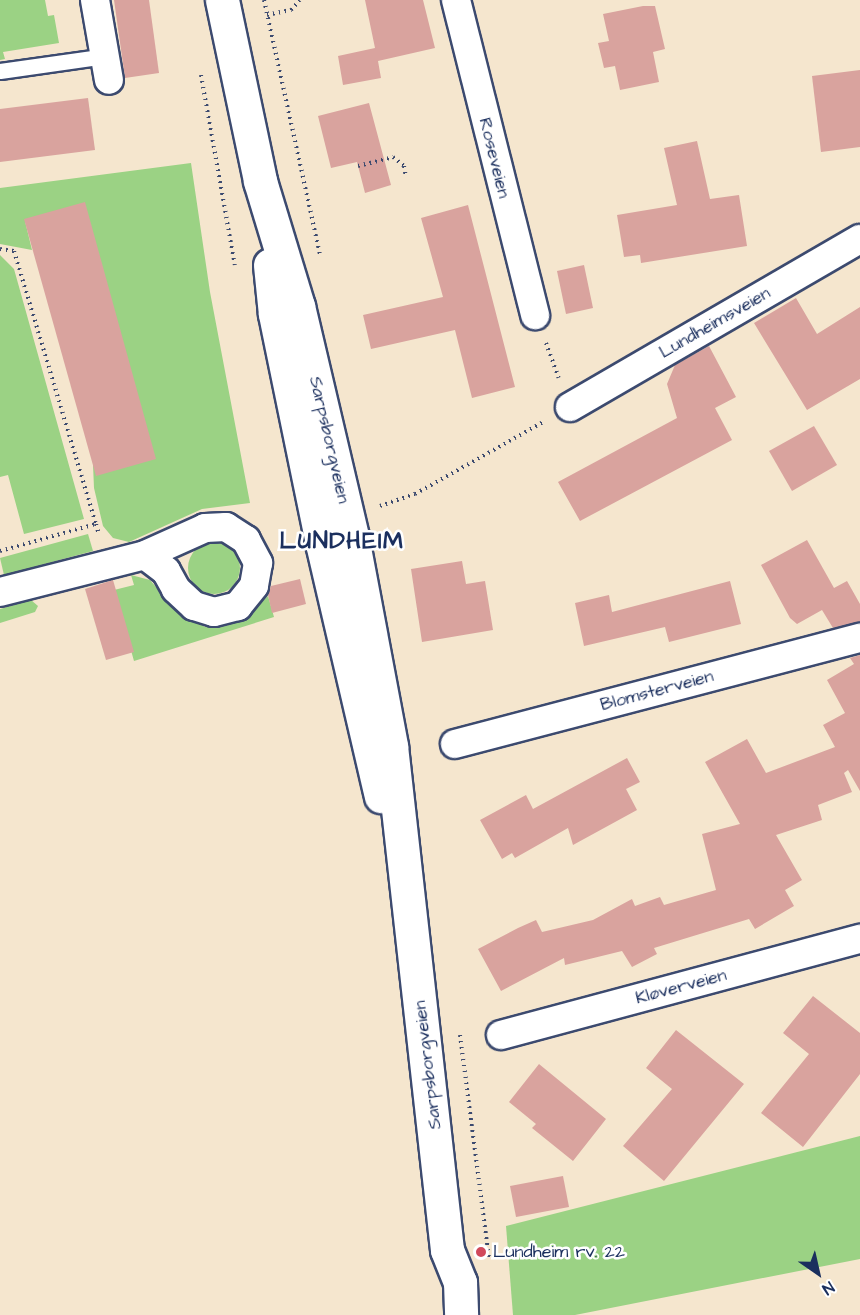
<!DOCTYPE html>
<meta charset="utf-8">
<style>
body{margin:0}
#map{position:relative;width:860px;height:1315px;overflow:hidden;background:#f5e6ce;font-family:"Architects Daughter",sans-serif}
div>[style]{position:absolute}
.green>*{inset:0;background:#9bd284}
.round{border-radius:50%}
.building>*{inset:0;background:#d9a39e}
.path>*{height:4px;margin-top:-2px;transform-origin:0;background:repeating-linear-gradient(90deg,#3c4a6f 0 1.5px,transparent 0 6px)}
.roads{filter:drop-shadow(2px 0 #3c4a6f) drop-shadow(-2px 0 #3c4a6f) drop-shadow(0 2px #3c4a6f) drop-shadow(0 -2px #3c4a6f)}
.service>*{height:15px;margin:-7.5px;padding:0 7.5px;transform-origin:7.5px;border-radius:7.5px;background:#fff}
.minor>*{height:28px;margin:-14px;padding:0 14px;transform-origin:14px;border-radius:14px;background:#fff}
.trunk>*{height:33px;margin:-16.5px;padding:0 16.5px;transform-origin:16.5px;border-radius:16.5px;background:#fff}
.dots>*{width:16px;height:16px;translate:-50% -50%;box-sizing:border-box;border:3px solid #fff;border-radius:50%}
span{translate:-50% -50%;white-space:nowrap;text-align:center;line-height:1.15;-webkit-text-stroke:5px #fff;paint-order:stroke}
.street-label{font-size:18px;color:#1b2f5e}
.poi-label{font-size:18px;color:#1b2f5e}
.left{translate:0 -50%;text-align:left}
.district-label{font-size:24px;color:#1b2f5e;font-weight:700;letter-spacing:1.5px}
.north{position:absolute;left:788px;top:1243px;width:60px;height:60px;-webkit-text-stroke:4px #fff;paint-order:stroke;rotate:146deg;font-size:16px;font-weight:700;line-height:24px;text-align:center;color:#1b2f5e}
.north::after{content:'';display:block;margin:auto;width:21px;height:27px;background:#1b2f5e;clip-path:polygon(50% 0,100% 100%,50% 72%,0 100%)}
</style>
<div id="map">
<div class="green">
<i style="clip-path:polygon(0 0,45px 0,48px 16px,54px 15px,59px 43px,3px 52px,5px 59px,0 60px)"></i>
<i style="clip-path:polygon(191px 163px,210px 292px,250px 503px,202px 509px,129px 542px,113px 538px,103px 526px,94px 488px,82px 205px,25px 221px,32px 250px,0 244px,0 188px)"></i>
<i style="clip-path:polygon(0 255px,14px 269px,84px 519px,24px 534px,8px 475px,0 477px)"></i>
<i style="clip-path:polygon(88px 534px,93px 551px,4px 575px,0 558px)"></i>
<i class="round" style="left:188px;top:542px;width:52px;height:52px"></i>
<i style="clip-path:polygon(131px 575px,150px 580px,173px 607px,205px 627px,226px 626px,241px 620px,268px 596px,274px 617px,134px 661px,114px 590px,134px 585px)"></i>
<i style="clip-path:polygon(31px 600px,38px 606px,35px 612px,0 623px,0 609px)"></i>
<i style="clip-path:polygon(860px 1136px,860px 1259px,575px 1315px,513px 1315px,506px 1226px)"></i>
</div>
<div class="building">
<i style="clip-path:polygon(114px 0,149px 0,159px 73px,125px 78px)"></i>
<i style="clip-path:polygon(365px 0,423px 0,435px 48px,378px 61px,381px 78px,343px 85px,338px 56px,375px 48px)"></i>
<i style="clip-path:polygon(643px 6px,655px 6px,665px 49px,653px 52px,659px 82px,620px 90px,615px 66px,604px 68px,598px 43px,609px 41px,603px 14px)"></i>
<i style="clip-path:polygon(860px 70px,860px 147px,821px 152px,812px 76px)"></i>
<i style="clip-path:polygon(88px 98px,95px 150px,0 162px,0 109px)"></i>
<i style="clip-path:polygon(369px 103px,391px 185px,365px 193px,357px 162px,331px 168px,318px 116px)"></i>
<i style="clip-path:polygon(697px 141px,710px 199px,739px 195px,747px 246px,641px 263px,640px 255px,624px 257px,617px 215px,677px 205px,664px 148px)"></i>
<i style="clip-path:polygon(85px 202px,156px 459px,96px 476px,24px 219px)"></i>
<i style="clip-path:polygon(468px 205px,515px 387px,472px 398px,455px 330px,371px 349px,363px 315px,443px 297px,421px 218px)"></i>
<i style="clip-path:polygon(584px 265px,593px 308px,566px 314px,557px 271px)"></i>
<i style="clip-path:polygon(796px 298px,817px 334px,860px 307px,860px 379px,807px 410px,754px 323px)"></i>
<i style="clip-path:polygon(709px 346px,736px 397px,715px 408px,732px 440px,580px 521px,558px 482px,677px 418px,667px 384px,675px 365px)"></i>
<i style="clip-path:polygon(814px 426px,837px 465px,792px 491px,769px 451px)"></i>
<i style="clip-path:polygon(807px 540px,834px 588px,847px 581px,860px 604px,860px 622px,833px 628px,822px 610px,797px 624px,790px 618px,761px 565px)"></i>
<i style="clip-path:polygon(462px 561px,466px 584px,485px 581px,493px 630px,422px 642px,411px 569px)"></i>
<i style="clip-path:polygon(300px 579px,306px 604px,272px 613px,268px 595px,271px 586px)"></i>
<i style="clip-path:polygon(113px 580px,134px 652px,106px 660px,85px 589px)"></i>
<i style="clip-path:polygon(730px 581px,741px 624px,669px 642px,665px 627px,584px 646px,575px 603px,609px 595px,612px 612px)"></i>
<i style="clip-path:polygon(860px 655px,860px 791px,848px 770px,844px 773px,852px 792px,818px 805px,822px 820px,776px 835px,802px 880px,785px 890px,794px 906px,755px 929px,749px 919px,654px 948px,657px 954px,632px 967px,622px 951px,565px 965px,564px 958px,501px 991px,478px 949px,518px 928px,536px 920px,542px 932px,593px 920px,632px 899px,635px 906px,660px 897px,664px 905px,716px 890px,702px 834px,740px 824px,705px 762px,747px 739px,766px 773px,835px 747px,823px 725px,845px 713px,827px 680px,854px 664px,850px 658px)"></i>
<i style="clip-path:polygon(627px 758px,640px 782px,626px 789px,637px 810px,573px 845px,568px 828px,515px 858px,512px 853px,502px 859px,480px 820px,526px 795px,533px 809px)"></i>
<i style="clip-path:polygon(813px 996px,860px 1033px,860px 1074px,803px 1147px,761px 1113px,809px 1054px,783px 1033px)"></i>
<i style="clip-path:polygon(676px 1030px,744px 1084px,664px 1181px,623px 1146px,672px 1089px,646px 1068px)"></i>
<i style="clip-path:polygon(539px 1064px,606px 1119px,573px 1161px,532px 1128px,536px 1124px,509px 1102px)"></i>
<i style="clip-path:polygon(563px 1176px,569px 1207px,516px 1217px,510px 1186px)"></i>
</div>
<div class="path">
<i style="left:264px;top:0;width:260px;rotate:77.6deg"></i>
<i style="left:267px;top:15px;width:25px;rotate:-12deg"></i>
<i style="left:291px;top:10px;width:13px;rotate:-48deg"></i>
<i style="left:201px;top:75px;width:193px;rotate:79.9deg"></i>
<i style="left:358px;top:166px;width:36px;rotate:-14deg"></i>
<i style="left:393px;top:157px;width:14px;rotate:39deg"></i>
<i style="left:404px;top:166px;width:11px;rotate:80deg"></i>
<i style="left:0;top:249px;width:14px;rotate:8deg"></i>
<i style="left:14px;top:251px;width:285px;rotate:73.3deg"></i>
<i style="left:546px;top:343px;width:37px;rotate:70deg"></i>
<i style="left:380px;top:506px;width:37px;rotate:-19deg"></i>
<i style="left:415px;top:494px;width:149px;rotate:-29.3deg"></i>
<i style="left:0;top:551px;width:100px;rotate:-15.7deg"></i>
<i style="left:96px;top:524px;width:11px;rotate:75deg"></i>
<i style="left:460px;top:1035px;width:226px;rotate:82.6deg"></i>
</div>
<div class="roads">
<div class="service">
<i style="left:0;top:71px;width:106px;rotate:-8.1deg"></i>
</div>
<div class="minor">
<i style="left:95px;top:0;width:81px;rotate:80.1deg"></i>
<i style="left:456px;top:0;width:325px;rotate:75.9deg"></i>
<i style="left:570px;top:407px;width:335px;rotate:-30.1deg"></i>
<i style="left:0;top:592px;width:150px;rotate:-14.3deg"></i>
<i style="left:145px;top:555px;width:66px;rotate:-24.2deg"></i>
<i style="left:205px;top:528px;width:21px;rotate:-3deg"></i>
<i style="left:226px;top:527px;width:24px;rotate:33deg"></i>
<i style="left:246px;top:540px;width:26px;rotate:62deg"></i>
<i style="left:258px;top:563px;width:23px;rotate:100deg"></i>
<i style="left:254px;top:586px;width:26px;rotate:129deg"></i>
<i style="left:238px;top:606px;width:25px;rotate:166deg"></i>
<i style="left:214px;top:612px;width:21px;rotate:-163deg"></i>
<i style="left:194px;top:606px;width:25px;rotate:-137deg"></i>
<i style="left:176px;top:589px;width:21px;rotate:-119deg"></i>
<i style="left:166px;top:571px;width:26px;rotate:-143deg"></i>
<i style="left:455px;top:744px;width:419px;rotate:-14.7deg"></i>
<i style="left:501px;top:1035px;width:372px;rotate:-15deg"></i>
</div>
<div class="trunk">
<i style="left:222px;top:0;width:185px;rotate:78.1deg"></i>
<i style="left:260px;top:181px;width:131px;rotate:73.1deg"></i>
<i style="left:298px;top:306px;width:237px;rotate:76.8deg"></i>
<i style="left:352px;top:537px;width:213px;rotate:79.4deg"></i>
<i style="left:391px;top:746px;width:507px;rotate:83.66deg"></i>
<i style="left:447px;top:1250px;width:35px;rotate:68deg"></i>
<i style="left:460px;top:1282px;width:33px;rotate:88deg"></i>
<i style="left:270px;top:265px;width:49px;rotate:84.2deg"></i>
<i style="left:275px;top:314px;width:234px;rotate:78.4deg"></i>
<i style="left:322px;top:543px;width:260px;rotate:76.9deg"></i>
</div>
</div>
<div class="dots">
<i style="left:481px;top:1252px;background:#d1495b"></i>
</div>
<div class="street-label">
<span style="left:494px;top:158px;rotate:76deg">Roseveien</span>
<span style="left:715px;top:323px;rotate:-30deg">Lundheimsveien</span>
<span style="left:329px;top:440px;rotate:77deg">Sarpsborgveien</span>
<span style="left:657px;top:691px;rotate:-15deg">Blomsterveien</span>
<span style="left:681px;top:987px;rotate:-15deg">Kløverveien</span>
<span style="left:428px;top:1065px;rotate:-97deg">Sarpsborgveien</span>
</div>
<div class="poi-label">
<span class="left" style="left:493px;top:1252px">Lundheim rv. 22</span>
</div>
<div class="district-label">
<span style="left:342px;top:542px">LUNDHEIM</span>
</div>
<div class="north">N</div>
</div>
